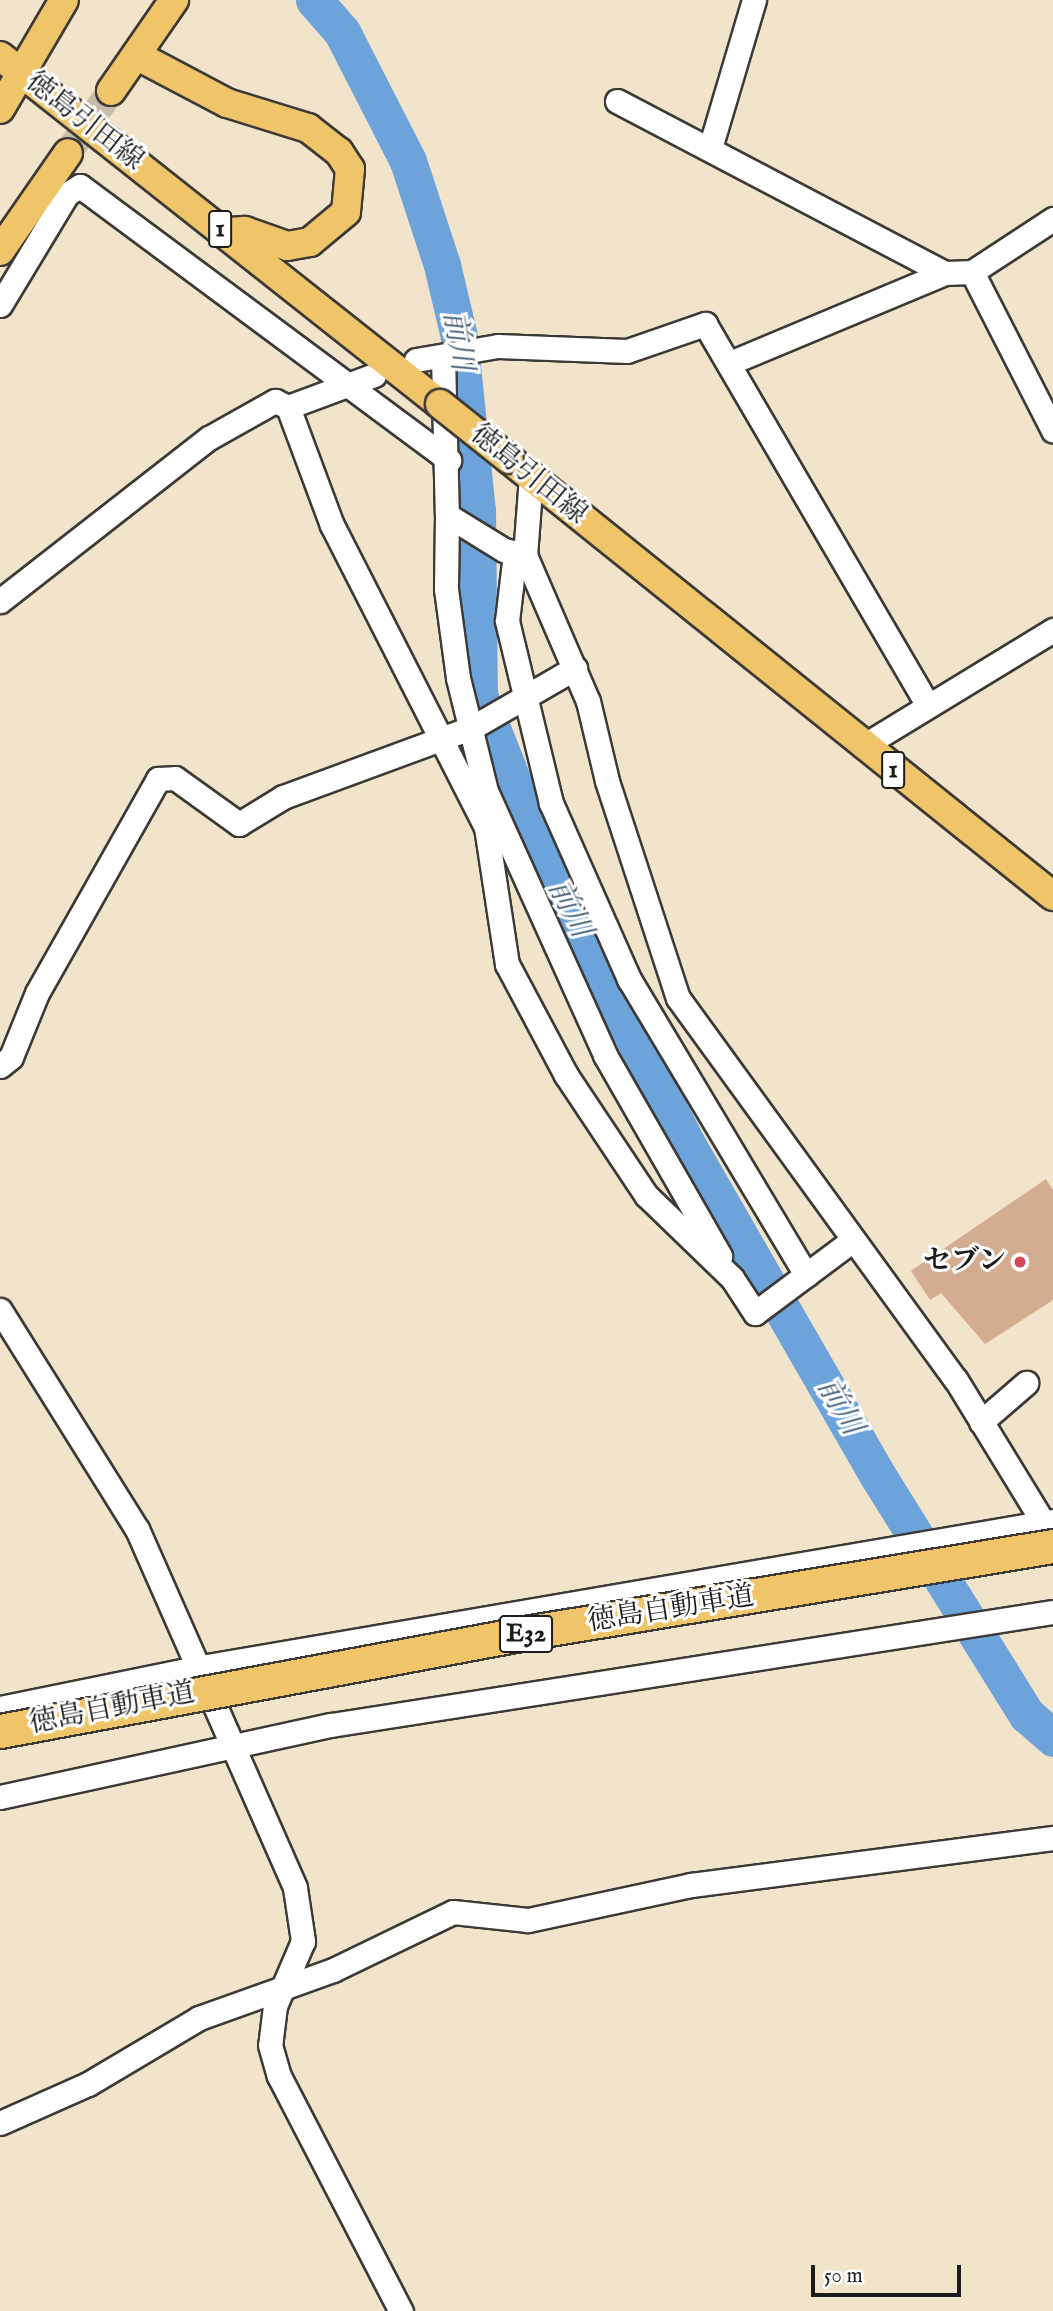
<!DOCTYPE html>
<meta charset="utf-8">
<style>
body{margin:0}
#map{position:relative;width:1053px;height:2311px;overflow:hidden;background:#f2e4ca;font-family:"IM FELL English","Noto Serif JP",serif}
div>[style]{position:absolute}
.river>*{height:37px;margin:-18.5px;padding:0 18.5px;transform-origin:18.5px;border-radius:18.5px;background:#6ca3da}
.building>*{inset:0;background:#d4ac90}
.major-tunnel>*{height:28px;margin-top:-14px;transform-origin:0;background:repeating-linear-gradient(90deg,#c7bca7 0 28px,transparent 0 42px)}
.roads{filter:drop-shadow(2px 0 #3c3a36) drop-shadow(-2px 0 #3c3a36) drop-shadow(0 2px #3c3a36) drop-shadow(0 -2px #3c3a36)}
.minor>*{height:23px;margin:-11.5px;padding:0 11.5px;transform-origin:11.5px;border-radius:11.5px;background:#fff}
.major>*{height:28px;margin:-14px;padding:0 14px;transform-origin:14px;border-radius:14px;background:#f0c469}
.bridges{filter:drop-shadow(2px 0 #3c3a36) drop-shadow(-2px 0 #3c3a36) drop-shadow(0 2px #3c3a36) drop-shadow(0 -2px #3c3a36)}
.major-bridge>*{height:28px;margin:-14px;padding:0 14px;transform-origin:14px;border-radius:14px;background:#f0c469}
.highway-bridge>*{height:33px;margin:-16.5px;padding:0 16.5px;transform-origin:16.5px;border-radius:16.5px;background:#f0c469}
.dots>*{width:19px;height:19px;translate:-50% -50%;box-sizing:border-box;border:4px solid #fff;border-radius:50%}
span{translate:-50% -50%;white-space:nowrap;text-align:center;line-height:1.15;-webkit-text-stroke:6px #fff;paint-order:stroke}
.shield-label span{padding:2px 5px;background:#fff;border:2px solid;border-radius:5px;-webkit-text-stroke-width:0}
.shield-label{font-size:26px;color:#1c1c1c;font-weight:700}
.street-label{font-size:28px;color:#1c1c1c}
.poi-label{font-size:28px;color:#1c1c1c;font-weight:700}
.right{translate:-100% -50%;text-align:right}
.water-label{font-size:30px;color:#44607b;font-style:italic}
.scale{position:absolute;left:811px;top:2265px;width:150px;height:32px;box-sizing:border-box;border:4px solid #1c1c1c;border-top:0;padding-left:9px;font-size:21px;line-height:24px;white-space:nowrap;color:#1c1c1c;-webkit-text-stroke:5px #fff;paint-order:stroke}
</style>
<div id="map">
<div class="river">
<div style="left:314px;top:0;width:43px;rotate:48.8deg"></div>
<div style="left:342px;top:32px;width:145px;rotate:62.9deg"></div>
<div style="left:408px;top:161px;width:109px;rotate:71.9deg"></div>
<div style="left:442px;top:265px;width:74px;rotate:76.7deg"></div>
<div style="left:459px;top:337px;width:174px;rotate:84.1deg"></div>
<div style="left:477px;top:510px;width:185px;rotate:89.4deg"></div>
<div style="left:479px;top:695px;width:180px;rotate:68.6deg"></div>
<div style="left:545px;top:863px;width:315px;rotate:63.2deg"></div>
<div style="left:687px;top:1144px;width:383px;rotate:60.1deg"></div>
<div style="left:878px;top:1476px;width:282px;rotate:58.1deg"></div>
<div style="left:1027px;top:1715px;width:35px;rotate:41deg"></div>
</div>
<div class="building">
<div style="clip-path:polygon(1046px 1179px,1053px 1190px,1053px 1300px,985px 1344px,941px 1293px,930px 1300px,911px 1271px)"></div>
</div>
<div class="major-tunnel">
<div style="left:68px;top:153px;width:75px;rotate:-55.3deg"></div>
</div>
<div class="roads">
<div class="minor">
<div style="left:617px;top:101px;width:370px;rotate:27.7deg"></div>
<div style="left:945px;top:273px;width:27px;rotate:-2deg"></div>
<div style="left:972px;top:272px;width:97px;rotate:-33.2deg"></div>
<div style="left:711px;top:145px;width:151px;rotate:-73.5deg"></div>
<div style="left:972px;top:272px;width:178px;rotate:62.9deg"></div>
<div style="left:0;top:305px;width:130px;rotate:-58.9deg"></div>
<div style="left:67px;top:194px;width:15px;rotate:-32deg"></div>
<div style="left:80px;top:186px;width:460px;rotate:36.6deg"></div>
<div style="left:443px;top:356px;width:159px;rotate:88.6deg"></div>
<div style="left:447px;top:515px;width:67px;rotate:31.6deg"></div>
<div style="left:504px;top:550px;width:22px;rotate:13deg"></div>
<div style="left:416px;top:360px;width:83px;rotate:-9.7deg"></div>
<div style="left:498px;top:346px;width:129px;rotate:2.2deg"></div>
<div style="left:627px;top:351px;width:83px;rotate:-19.1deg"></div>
<div style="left:705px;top:324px;width:442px;rotate:59.7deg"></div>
<div style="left:732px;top:362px;width:231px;rotate:-22.7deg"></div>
<div style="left:288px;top:407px;width:92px;rotate:-20.4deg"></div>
<div style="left:531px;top:476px;width:79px;rotate:94.3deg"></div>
<div style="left:525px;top:555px;width:159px;rotate:66.7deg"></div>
<div style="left:588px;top:701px;width:82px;rotate:76.6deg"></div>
<div style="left:607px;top:781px;width:228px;rotate:71.9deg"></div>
<div style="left:678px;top:998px;width:472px;rotate:54deg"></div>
<div style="left:956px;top:1380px;width:167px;rotate:58.5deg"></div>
<div style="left:447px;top:515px;width:74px;rotate:90.8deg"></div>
<div style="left:446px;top:589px;width:90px;rotate:82.3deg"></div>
<div style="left:458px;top:678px;width:116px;rotate:76.1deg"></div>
<div style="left:486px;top:791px;width:290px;rotate:65.7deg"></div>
<div style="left:605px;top:1055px;width:232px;rotate:60.2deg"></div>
<div style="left:515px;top:553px;width:68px;rotate:96.7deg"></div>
<div style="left:507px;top:621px;width:187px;rotate:76.4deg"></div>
<div style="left:551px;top:803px;width:193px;rotate:66.1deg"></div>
<div style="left:629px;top:979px;width:345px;rotate:59.1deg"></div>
<div style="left:0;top:601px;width:265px;rotate:-38deg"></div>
<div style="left:209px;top:438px;width:76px;rotate:-29.3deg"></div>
<div style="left:275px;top:401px;width:14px;rotate:25deg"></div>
<div style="left:288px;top:407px;width:126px;rotate:69.6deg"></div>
<div style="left:332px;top:525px;width:339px;rotate:63deg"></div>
<div style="left:486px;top:827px;width:139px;rotate:81.3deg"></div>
<div style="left:507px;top:964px;width:126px;rotate:62deg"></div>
<div style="left:566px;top:1075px;width:144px;rotate:56.3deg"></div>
<div style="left:646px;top:1195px;width:120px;rotate:44deg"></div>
<div style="left:732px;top:1278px;width:42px;rotate:56.7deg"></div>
<div style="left:755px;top:1313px;width:122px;rotate:-36.7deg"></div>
<div style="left:863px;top:746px;width:223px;rotate:-31.4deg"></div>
<div style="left:0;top:1066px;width:14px;rotate:-39deg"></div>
<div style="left:11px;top:1057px;width:69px;rotate:-67.9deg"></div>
<div style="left:37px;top:993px;width:246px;rotate:-60.5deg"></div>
<div style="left:158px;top:779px;width:17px;rotate:-3deg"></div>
<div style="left:175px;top:778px;width:79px;rotate:35.7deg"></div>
<div style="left:239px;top:824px;width:52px;rotate:-31.5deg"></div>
<div style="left:283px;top:797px;width:202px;rotate:-20.2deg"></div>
<div style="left:473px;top:727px;width:118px;rotate:-30deg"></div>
<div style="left:0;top:1310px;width:258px;rotate:58deg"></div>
<div style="left:137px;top:1529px;width:392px;rotate:66.2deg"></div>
<div style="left:295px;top:1888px;width:54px;rotate:81.4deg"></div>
<div style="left:303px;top:1941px;width:71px;rotate:113.3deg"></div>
<div style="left:275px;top:2006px;width:39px;rotate:97deg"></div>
<div style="left:270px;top:2045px;width:32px;rotate:74deg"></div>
<div style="left:279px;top:2076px;width:265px;rotate:62.6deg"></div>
<div style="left:981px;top:1422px;width:60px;rotate:-40.9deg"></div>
<div style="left:0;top:1708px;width:205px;rotate:-11.5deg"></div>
<div style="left:201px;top:1667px;width:864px;rotate:-9.72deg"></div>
<div style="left:0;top:1797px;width:339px;rotate:-12.3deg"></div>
<div style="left:331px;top:1725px;width:731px;rotate:-8.9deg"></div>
<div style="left:0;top:2123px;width:96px;rotate:-23.9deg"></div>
<div style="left:88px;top:2084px;width:129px;rotate:-30.7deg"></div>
<div style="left:199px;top:2018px;width:142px;rotate:-19.7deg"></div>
<div style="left:333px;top:1970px;width:133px;rotate:-25.8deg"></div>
<div style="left:453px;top:1912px;width:75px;rotate:6.1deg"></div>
<div style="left:528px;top:1920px;width:167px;rotate:-12.1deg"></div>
<div style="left:691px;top:1885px;width:365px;rotate:-7.4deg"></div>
</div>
<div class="major">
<div style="left:136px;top:55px;width:103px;rotate:27.8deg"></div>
<div style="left:227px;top:103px;width:85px;rotate:17.2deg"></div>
<div style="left:308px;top:128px;width:39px;rotate:38deg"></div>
<div style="left:339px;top:152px;width:20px;rotate:57deg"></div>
<div style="left:350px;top:169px;width:43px;rotate:95.3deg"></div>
<div style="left:346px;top:212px;width:47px;rotate:140.2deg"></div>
<div style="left:310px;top:242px;width:23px;rotate:170deg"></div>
<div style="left:287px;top:246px;width:45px;rotate:-160.3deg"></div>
<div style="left:245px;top:231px;width:17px;rotate:177deg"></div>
<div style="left:0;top:56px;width:561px;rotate:38.34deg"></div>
<div style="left:111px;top:91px;width:111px;rotate:-55.3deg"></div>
<div style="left:0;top:109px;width:126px;rotate:-59.6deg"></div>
<div style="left:0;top:251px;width:119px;rotate:-55.2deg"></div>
<div style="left:509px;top:459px;width:698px;rotate:38.78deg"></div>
</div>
</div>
<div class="bridges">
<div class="major-bridge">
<div style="left:440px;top:404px;width:88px;rotate:38.6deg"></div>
</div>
<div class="highway-bridge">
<div style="left:0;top:1731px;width:540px;rotate:-10.56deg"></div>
<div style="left:531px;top:1632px;width:529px;rotate:-9.36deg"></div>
</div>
</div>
<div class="dots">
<div style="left:1020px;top:1262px;background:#d1495b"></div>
</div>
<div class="shield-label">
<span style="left:220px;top:229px">1</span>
<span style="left:893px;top:770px">1</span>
<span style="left:526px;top:1634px">E32</span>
</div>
<div class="street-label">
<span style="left:84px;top:122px;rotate:38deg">徳島引田線</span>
<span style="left:528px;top:475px;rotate:39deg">徳島引田線</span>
<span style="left:671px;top:1610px;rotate:-9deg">徳島自動車道</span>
<span style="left:112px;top:1709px;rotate:-11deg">徳島自動車道</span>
</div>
<div class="poi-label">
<span class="right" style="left:1006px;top:1262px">セブン</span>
</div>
<div class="water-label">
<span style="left:457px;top:341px;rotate:81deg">前川</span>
<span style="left:569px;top:909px;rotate:63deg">前川</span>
<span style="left:839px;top:1407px;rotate:60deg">前川</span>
</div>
<div class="scale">50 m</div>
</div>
